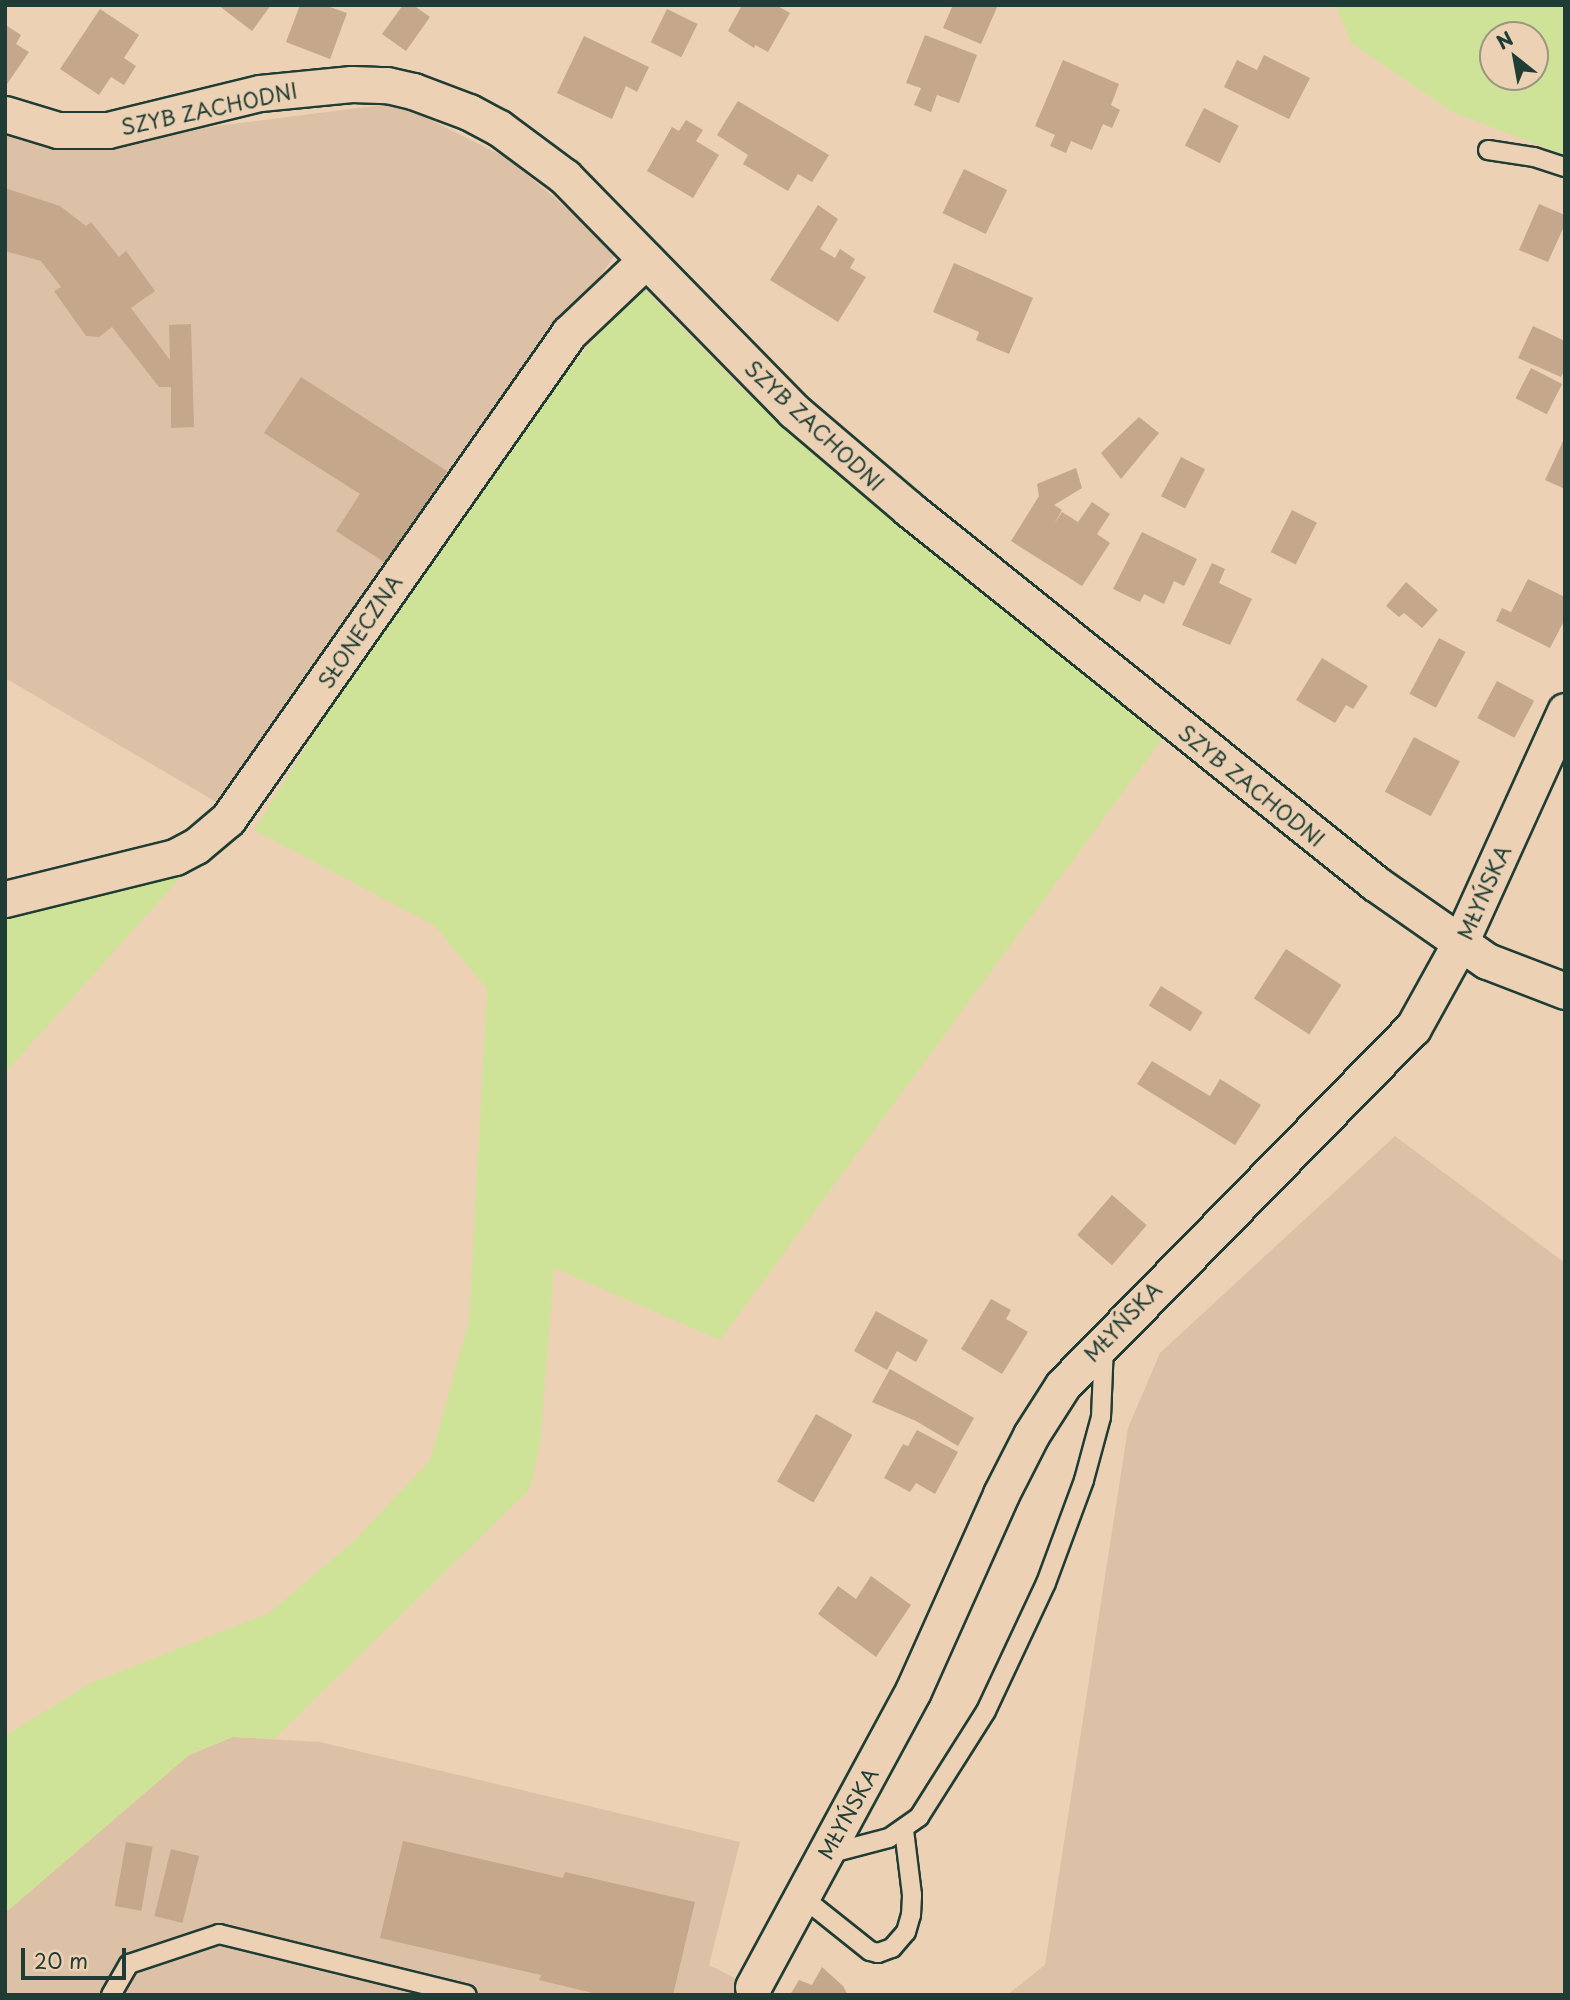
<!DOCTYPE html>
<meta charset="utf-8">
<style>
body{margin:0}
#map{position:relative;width:1570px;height:2000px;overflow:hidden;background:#ecd1b4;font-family:"Playpen Sans",sans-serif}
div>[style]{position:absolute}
.built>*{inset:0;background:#dcc1a6}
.green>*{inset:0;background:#cfe398}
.building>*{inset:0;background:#c5a78b;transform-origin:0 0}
.roads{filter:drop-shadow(2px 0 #1f3d34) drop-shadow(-2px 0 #1f3d34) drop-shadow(0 2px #1f3d34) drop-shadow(0 -2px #1f3d34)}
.lane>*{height:18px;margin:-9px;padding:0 9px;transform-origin:9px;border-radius:9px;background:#ecd1b4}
.street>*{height:35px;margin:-17.5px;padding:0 17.5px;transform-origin:17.5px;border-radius:17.5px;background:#ecd1b4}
span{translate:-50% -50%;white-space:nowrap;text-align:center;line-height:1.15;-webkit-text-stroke:5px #ecd1b4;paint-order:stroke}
.street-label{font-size:21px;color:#1f3d34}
.frame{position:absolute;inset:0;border:7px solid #1f3d34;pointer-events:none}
.north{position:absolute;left:1479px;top:21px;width:70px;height:70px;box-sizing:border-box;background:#ecd1b4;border:2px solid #9a9681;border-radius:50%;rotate:329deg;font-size:19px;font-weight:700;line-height:28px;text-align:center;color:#1f3d34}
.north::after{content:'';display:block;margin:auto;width:24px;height:32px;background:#1f3d34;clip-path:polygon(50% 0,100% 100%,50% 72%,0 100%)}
.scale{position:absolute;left:21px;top:1948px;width:105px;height:32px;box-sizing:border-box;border:4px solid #1f3d34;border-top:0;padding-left:9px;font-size:21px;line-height:24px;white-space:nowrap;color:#1f3d34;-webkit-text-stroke:5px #ecd1b4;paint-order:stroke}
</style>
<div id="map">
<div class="built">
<div style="clip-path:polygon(397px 103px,507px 158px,618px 251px,223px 806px,5px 678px,5px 119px,73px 148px,209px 127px)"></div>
<div style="clip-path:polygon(1395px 1136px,1565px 1263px,1565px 1995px,1007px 1995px,1045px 1965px,1128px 1428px,1160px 1353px)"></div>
<div style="clip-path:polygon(233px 1737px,320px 1742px,740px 1842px,709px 1965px,753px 1987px,778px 1995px,5px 1995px,5px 1913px,189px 1755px)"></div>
</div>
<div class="green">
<div style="clip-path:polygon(evenodd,1336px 5px,1565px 5px,1565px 155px,1452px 112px,1351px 43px,1336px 5px,1493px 35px,1535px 35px,1535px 77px,1493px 77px,1493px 35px)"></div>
<div style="clip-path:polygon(640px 285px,743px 390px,1162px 739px,720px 1340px,554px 1268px,540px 1443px,530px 1489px,274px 1739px,233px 1737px,189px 1755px,5px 1913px,6px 1735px,91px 1683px,269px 1613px,355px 1540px,430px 1460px,469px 1321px,487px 989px,435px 926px,254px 830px,348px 679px,535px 409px)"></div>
<div style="clip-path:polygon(188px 869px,5px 1073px,5px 910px)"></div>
</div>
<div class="building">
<div style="clip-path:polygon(218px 5px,271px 5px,252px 31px)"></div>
<div style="clip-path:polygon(300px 5px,324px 5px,347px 13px,330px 59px,286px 42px)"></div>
<div style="clip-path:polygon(403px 5px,413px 5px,430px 17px,406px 51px,382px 34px)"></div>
<div style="clip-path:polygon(742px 5px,776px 5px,790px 13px,768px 52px,755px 45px,754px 48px,728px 31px)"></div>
<div style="clip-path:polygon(953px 5px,998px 5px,981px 44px,943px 28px)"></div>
<div style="clip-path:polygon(100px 9px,139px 35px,124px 58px,136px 66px,124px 85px,111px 77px,99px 95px,60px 69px)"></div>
<div style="left:667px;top:9px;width:34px;height:37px;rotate:26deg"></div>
<div style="clip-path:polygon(7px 26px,21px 35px,16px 44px,29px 52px,7px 84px)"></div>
<div style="clip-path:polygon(925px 35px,977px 55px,959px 103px,937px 95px,931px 112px,914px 105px,921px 88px,906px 83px)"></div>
<div style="clip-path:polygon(584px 36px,649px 67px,637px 92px,626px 86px,612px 119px,557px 93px)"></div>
<div style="clip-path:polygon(1264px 55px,1310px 78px,1289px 119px,1224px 87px,1237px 60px,1257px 70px)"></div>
<div style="clip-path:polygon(1063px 60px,1119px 84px,1111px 105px,1120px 110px,1112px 128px,1103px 124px,1092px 150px,1071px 141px,1066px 153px,1050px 146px,1055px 135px,1035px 126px)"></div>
<div style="clip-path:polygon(738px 101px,829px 155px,812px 182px,798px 174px,788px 191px,743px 164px,748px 155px,717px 135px)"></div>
<div style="left:1204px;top:108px;width:39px;height:42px;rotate:27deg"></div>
<div style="clip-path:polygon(686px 120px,703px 130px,696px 141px,719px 155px,693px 198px,647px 171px,672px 127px,679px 131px)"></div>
<div style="left:964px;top:169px;width:48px;height:49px;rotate:26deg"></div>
<div style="clip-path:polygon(5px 188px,60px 206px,86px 226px,91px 222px,119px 257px,126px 251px,155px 291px,131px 308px,170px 360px,169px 325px,191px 324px,194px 427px,171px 428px,171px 387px,159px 387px,112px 327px,99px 337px,86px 336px,54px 291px,61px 287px,41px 261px,5px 251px)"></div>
<div style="clip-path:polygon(1539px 204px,1565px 215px,1565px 224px,1548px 262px,1519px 250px)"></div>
<div style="clip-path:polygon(818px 205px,838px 219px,820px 249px,835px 258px,840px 249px,855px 259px,850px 268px,866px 277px,838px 322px,770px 280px)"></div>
<div style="clip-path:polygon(954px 263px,1033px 298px,1009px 354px,976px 340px,979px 332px,933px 312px)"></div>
<div style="clip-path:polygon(1533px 326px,1565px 341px,1565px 369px,1561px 377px,1518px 358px)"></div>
<div style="left:1531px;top:368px;width:35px;height:34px;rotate:27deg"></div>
<div style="clip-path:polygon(301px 377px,447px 471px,387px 564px,336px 531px,360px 494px,264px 433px)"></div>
<div style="clip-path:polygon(1139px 417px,1159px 433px,1121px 479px,1101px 453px)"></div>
<div style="clip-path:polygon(1565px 437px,1565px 489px,1545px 480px)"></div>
<div style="left:1181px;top:457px;width:27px;height:44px;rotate:27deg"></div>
<div style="clip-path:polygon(1076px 468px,1082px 488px,1054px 505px,1062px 510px,1054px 524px,1062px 512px,1078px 522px,1092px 502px,1110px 514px,1097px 534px,1110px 543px,1082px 586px,1011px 541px,1039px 496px,1037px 484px)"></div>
<div style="left:1292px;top:510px;width:28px;height:47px;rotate:27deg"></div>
<div style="clip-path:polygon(1142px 532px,1197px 559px,1184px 586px,1174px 581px,1164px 604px,1144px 594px,1140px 602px,1113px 589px)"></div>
<div style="clip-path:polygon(1212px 563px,1225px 569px,1219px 583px,1252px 599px,1230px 645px,1182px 625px)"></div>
<div style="clip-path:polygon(1528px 579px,1565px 597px,1565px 619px,1550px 648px,1496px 621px,1502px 608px,1511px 612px)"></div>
<div style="clip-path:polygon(1406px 582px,1438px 610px,1422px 628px,1404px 613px,1399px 617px,1386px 606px)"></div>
<div style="left:1439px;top:638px;width:30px;height:63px;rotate:28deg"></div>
<div style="clip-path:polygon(1322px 658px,1368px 686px,1353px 709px,1346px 705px,1335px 723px,1296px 700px)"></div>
<div style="left:1497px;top:681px;width:42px;height:42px;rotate:28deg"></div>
<div style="left:1414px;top:737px;width:52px;height:62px;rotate:28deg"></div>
<div style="left:1286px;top:949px;width:66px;height:59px;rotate:33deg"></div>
<div style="left:1161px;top:986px;width:49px;height:23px;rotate:32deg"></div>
<div style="clip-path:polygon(1152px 1061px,1210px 1096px,1220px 1079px,1261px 1105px,1235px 1145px,1137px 1084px)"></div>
<div style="left:1112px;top:1195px;width:46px;height:53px;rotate:41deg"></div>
<div style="clip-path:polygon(991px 1299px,1011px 1310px,1006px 1319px,1028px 1332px,1002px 1374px,961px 1349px)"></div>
<div style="clip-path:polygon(876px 1311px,928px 1340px,916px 1362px,897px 1351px,887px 1370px,854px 1351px)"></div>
<div style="clip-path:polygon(890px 1369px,974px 1418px,958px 1446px,916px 1421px,872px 1402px)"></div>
<div style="left:816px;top:1414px;width:42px;height:78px;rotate:30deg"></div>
<div style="clip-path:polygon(917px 1430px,958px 1452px,935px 1494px,916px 1483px,910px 1492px,884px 1478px,903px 1444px,908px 1446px)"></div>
<div style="clip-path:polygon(871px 1576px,911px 1605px,876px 1657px,818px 1614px,838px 1586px,856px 1599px)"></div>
<div style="clip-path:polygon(403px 1841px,563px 1878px,565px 1872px,695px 1902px,673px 1995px,601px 1995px,539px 1980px,541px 1975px,380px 1938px)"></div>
<div style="left:126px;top:1842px;width:27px;height:65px;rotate:10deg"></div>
<div style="left:171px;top:1849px;width:29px;height:69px;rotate:14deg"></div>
<div style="clip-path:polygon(822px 1967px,843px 1986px,848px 1995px,790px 1995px,799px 1980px,812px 1985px)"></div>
</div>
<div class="roads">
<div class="lane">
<div style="left:1488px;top:150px;width:47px;rotate:8.7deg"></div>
<div style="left:1534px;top:157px;width:33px;rotate:18deg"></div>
<div style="left:824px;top:1855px;width:67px;rotate:-14.7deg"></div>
<div style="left:889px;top:1838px;width:37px;rotate:-35deg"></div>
<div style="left:919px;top:1817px;width:125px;rotate:-57.7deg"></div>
<div style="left:986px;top:1711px;width:141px;rotate:-64.9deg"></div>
<div style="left:1046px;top:1583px;width:110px;rotate:-69.7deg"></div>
<div style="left:1084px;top:1480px;width:65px;rotate:-74.9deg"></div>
<div style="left:1101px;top:1417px;width:73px;rotate:-87.6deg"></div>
<div style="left:801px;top:1896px;width:88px;rotate:38.6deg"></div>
<div style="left:870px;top:1951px;width:8px;rotate:14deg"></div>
<div style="left:878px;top:1953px;width:15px;rotate:-20deg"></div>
<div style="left:892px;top:1948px;width:21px;rotate:-49deg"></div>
<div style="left:906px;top:1932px;width:18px;rotate:-74deg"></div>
<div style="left:911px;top:1915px;width:20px;rotate:-87deg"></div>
<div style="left:912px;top:1895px;width:65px;rotate:-97deg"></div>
<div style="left:111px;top:1995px;width:36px;rotate:-60deg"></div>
<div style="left:129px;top:1964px;width:95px;rotate:-18.4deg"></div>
<div style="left:219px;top:1934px;width:255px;rotate:13.8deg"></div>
</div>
<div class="street">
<div style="left:5px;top:114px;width:55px;rotate:16.8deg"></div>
<div style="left:58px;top:130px;width:50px"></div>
<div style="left:108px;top:130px;width:156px;rotate:-13.7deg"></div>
<div style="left:260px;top:93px;width:92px;rotate:-5.6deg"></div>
<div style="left:352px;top:84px;width:35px;rotate:2deg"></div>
<div style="left:387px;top:85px;width:27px;rotate:13deg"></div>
<div style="left:413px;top:91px;width:60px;rotate:20.6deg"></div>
<div style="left:469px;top:112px;width:34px;rotate:28deg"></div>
<div style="left:499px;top:128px;width:82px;rotate:36.6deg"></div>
<div style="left:565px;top:177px;width:327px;rotate:45.6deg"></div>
<div style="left:794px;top:411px;width:151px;rotate:40.4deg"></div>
<div style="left:909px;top:509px;width:598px;rotate:38.75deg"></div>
<div style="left:1375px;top:883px;width:136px;rotate:34.9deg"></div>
<div style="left:1487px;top:961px;width:84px;rotate:21deg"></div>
<div style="left:5px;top:899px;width:175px;rotate:-13.9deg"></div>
<div style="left:175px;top:857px;width:24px;rotate:-28deg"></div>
<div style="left:196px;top:846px;width:42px;rotate:-40.2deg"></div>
<div style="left:228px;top:819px;width:594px;rotate:-54.94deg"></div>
<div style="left:569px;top:333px;width:106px;rotate:-43.5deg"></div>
<div style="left:753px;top:1987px;width:336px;rotate:-61.6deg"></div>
<div style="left:913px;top:1691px;width:216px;rotate:-65.9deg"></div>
<div style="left:1001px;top:1494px;width:66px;rotate:-63deg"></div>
<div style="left:1031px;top:1435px;width:59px;rotate:-57.4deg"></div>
<div style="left:1063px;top:1385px;width:500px;rotate:-45.6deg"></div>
<div style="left:1413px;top:1028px;width:95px;rotate:-61deg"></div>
<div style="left:1459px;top:945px;width:257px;rotate:-65.6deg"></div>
</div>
</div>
<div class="street-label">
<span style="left:209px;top:108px;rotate:-12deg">SZYB ZACHODNI</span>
<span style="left:815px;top:425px;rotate:43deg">SZYB ZACHODNI</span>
<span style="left:359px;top:631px;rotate:-56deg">SŁONECZNA</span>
<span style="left:1252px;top:785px;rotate:39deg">SZYB ZACHODNI</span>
<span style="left:1483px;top:892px;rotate:-66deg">MŁYŃSKA</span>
<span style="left:1122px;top:1321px;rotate:-46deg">MŁYŃSKA</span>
<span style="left:847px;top:1813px;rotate:-61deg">MŁYŃSKA</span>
</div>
<div class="frame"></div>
<div class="north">N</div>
<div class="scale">20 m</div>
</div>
